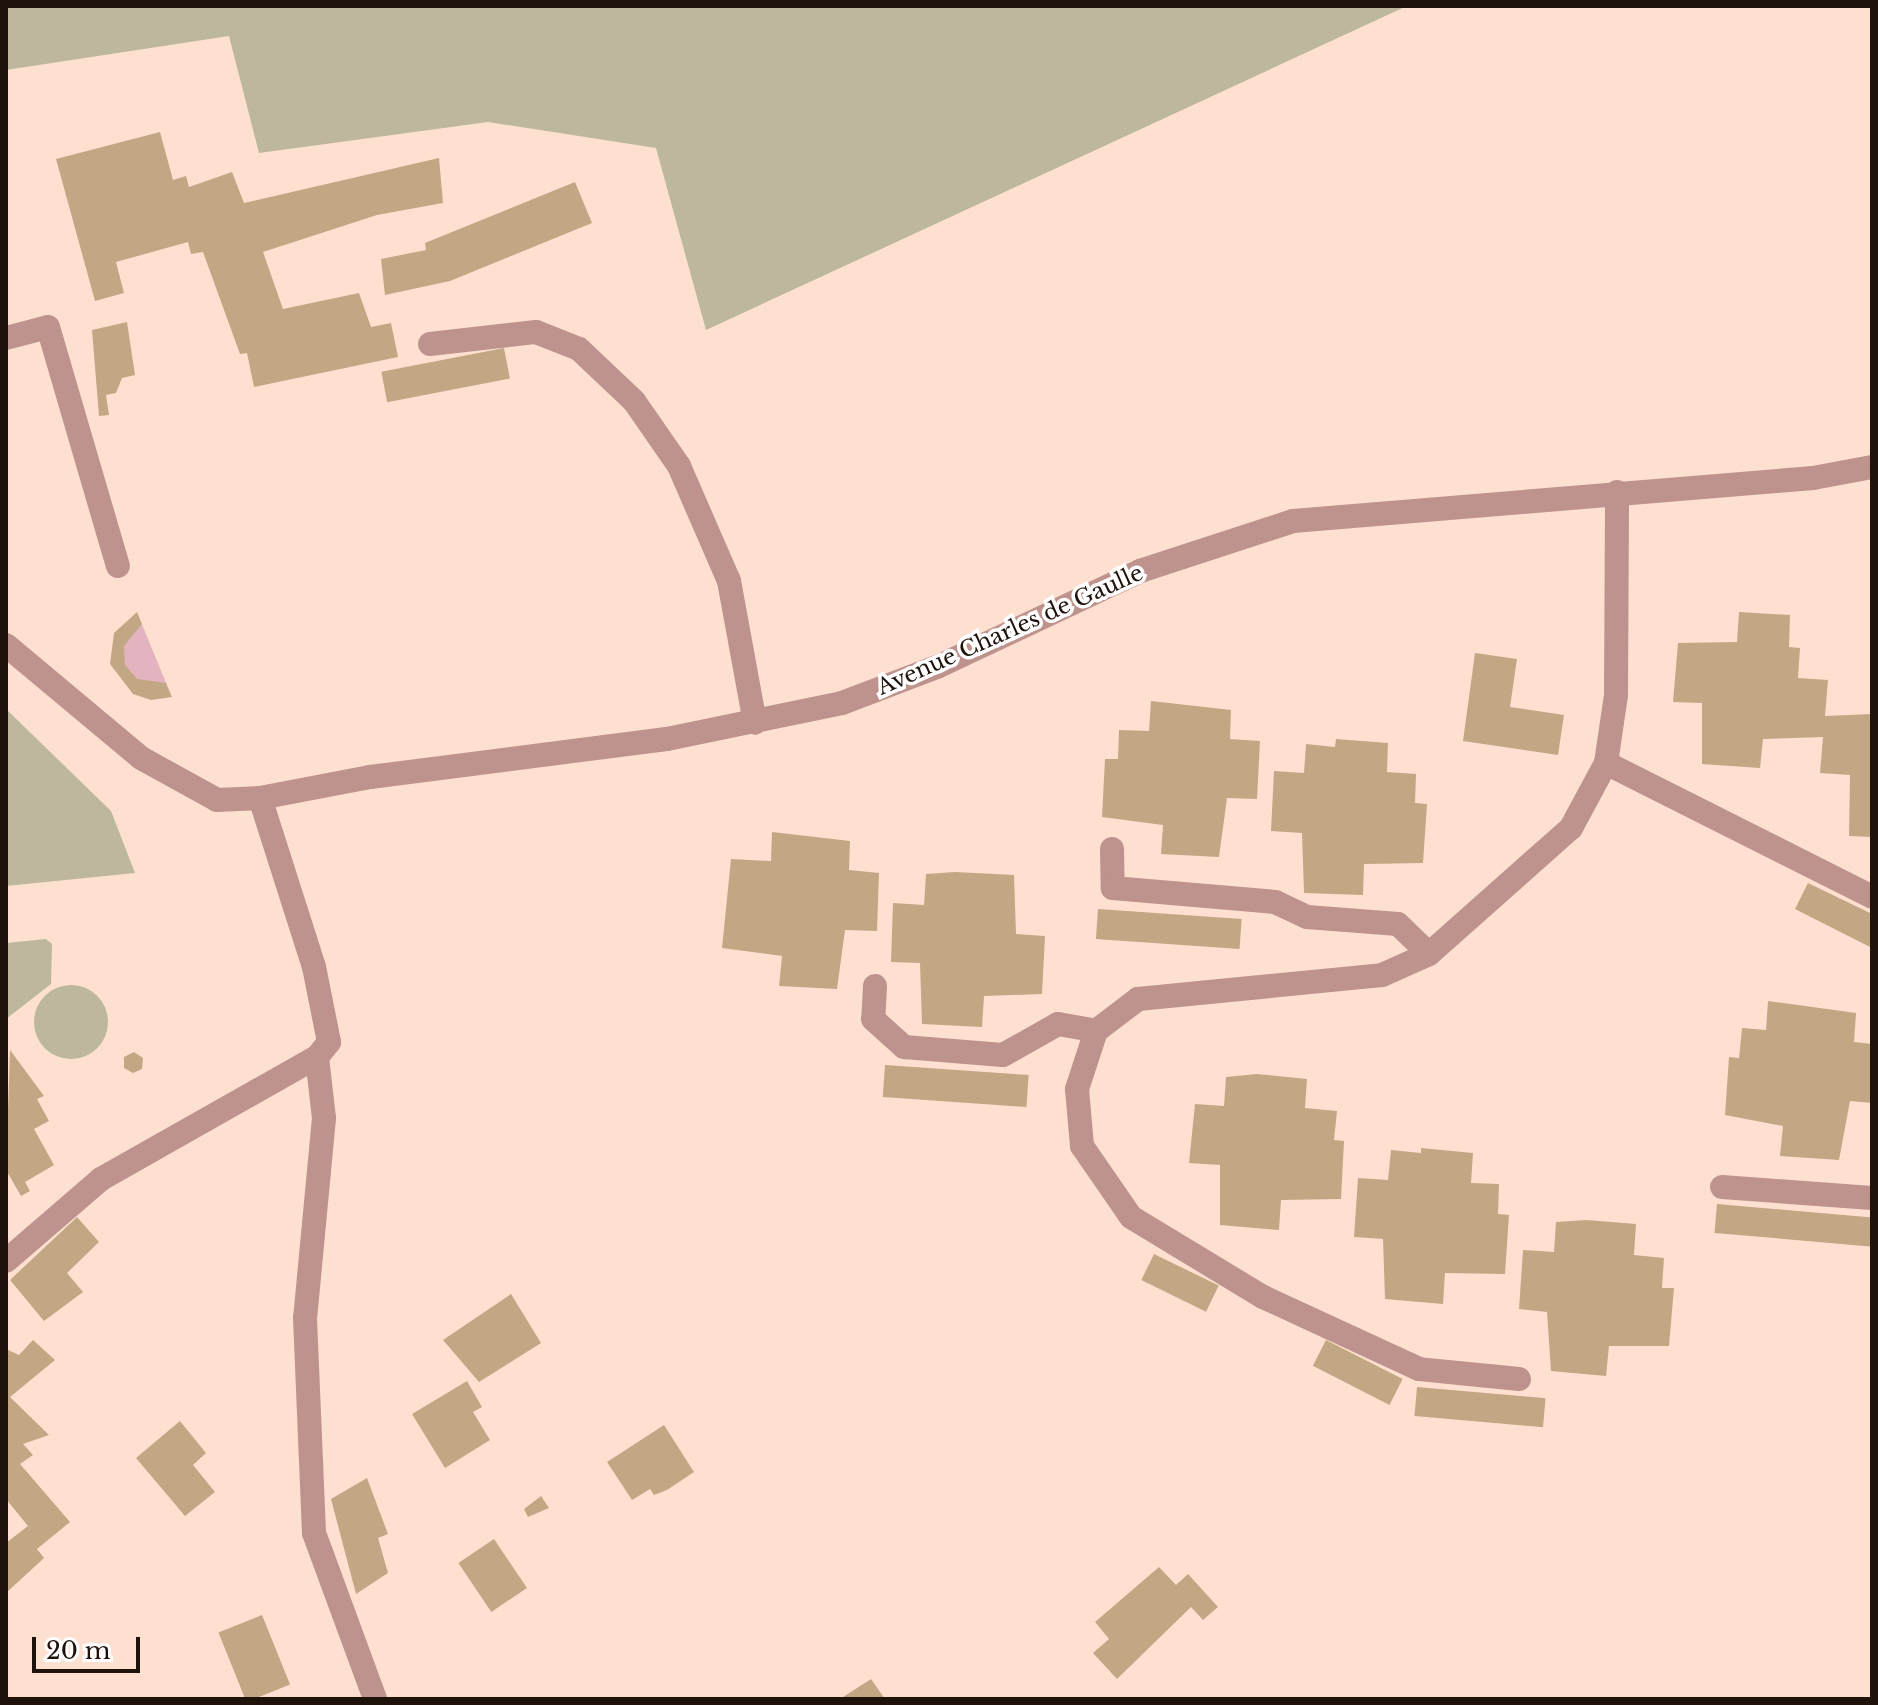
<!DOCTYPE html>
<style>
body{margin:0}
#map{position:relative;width:1878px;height:1705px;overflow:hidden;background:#fde0d0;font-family:"Libre Baskerville",serif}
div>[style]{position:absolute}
.green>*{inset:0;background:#bcb79d}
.round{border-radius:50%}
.water>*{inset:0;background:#e3b4bf}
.building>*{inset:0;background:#c2a785;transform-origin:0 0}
.minor>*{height:24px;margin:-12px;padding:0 12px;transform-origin:12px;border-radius:12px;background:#be938e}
span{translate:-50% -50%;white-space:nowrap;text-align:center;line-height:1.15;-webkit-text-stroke:7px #fff;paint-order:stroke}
.street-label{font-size:22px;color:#1e120b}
.frame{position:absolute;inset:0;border:8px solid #1e120b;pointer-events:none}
.scale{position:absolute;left:32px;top:1637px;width:108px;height:36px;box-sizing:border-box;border:4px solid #1e120b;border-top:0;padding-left:10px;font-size:24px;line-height:28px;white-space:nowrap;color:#1e120b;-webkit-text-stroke:6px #fff;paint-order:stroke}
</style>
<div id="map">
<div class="green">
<div style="clip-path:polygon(6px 6px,1407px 6px,706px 330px,656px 148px,488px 122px,259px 153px,229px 36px,6px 70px)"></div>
<div style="clip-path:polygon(6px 709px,111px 811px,135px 873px,6px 886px)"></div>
<div style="clip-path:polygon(46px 939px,52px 944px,51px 984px,6px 1019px,6px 943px)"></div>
<div class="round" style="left:34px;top:985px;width:74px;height:74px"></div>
</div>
<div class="water">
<div style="clip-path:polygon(141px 622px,167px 685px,137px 682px,123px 666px,123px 645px)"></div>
</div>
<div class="building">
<div style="clip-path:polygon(160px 132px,173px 180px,186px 176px,189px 187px,232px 172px,244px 203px,439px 158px,443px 203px,377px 215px,263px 252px,283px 309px,359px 293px,371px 327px,391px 323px,398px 357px,254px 387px,247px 353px,240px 354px,203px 252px,191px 254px,188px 242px,116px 262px,124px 293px,95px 301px,56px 159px)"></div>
<div style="clip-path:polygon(575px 182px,592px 223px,450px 281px,385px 295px,381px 259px,426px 250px,425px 243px)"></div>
<div style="clip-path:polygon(127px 322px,135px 375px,122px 378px,116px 393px,106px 395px,109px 415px,99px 416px,92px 330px)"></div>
<div style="left:504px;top:348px;width:31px;height:125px;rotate:79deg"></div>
<div style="clip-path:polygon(137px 612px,142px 624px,124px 646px,125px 665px,137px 679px,166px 683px,172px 697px,151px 700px,133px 694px,110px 664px,114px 633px)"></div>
<div style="clip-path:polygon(1739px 612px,1790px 615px,1789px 647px,1800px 648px,1798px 678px,1828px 680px,1825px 716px,1872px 714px,1872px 837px,1849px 836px,1850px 775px,1820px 773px,1823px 737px,1763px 739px,1760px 768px,1702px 764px,1702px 703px,1673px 702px,1678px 643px,1737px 642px)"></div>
<div style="clip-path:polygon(1475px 653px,1517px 659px,1510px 707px,1564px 715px,1558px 755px,1463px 741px)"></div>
<div style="clip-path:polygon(1151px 701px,1231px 710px,1230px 739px,1260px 741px,1257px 799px,1227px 798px,1219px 857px,1161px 854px,1163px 825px,1102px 817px,1105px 759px,1118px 759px,1119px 730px,1149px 731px)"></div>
<div style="clip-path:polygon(1336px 739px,1388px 743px,1387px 772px,1416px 774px,1415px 803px,1427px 804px,1423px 863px,1364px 864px,1363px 895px,1304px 893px,1302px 833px,1271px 831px,1274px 771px,1304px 773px,1306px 744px,1335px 747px)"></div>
<div style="clip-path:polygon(772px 832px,850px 841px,849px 870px,879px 873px,877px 931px,845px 930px,837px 989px,779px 986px,782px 956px,722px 948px,731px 859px,771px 861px)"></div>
<div style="clip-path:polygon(955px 872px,1014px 875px,1016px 934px,1045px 936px,1042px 994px,984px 996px,982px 1027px,922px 1024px,920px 963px,891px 962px,893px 903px,924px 905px,926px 874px)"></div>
<div style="clip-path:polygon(1808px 883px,1872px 914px,1872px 948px,1795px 909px)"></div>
<div style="left:1098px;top:909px;width:144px;height:30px;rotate:4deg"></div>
<div style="clip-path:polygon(1768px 1001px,1856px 1013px,1854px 1042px,1872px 1044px,1872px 1103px,1850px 1101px,1839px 1160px,1780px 1156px,1783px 1126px,1725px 1115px,1729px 1057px,1739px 1058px,1742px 1028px,1766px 1030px)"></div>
<div style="clip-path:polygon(10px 1050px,44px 1096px,37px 1099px,49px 1121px,34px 1129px,54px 1165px,25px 1182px,30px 1191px,21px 1196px,6px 1170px)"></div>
<div style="clip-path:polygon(134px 1052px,143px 1058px,142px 1069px,133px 1073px,124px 1068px,124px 1057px)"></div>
<div style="left:885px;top:1065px;width:144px;height:32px;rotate:4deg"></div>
<div style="clip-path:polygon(1257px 1074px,1307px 1079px,1305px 1108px,1337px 1111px,1334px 1140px,1344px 1141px,1341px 1199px,1281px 1200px,1279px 1230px,1220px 1225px,1220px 1165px,1189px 1163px,1195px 1104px,1224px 1106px,1226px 1077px)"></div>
<div style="clip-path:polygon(1421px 1148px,1473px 1153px,1471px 1183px,1499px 1184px,1498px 1214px,1509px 1215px,1505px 1274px,1445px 1273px,1443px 1304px,1385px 1299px,1383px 1239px,1354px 1237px,1358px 1178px,1388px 1180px,1391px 1150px,1421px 1153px)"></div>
<div style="left:1717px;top:1204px;width:156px;height:29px;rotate:5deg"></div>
<div style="clip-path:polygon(77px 1217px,99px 1242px,67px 1273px,83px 1292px,44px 1321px,10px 1280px)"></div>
<div style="clip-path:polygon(1586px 1220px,1636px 1224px,1634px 1255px,1664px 1258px,1662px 1288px,1674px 1288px,1669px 1346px,1609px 1346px,1606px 1376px,1551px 1371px,1547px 1312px,1519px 1309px,1523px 1250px,1554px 1252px,1556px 1222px)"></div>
<div style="left:1154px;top:1254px;width:72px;height:29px;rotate:26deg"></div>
<div style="clip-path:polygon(511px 1294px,541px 1343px,479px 1382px,443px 1340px)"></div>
<div style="clip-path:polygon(33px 1340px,55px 1360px,10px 1397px,49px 1435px,23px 1444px,33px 1455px,20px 1464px,70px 1522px,37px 1549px,44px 1558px,6px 1593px,6px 1543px,28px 1526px,6px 1499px,6px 1349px,19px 1355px)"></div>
<div style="left:1326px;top:1340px;width:86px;height:29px;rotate:27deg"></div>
<div style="clip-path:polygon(467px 1381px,482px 1407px,473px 1412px,490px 1440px,445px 1468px,412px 1414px)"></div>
<div style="left:1417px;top:1387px;width:129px;height:29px;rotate:5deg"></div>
<div style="clip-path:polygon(180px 1421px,206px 1453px,193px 1465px,215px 1492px,185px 1516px,136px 1458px)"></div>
<div style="clip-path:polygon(664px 1425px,694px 1472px,667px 1490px,654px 1495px,650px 1489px,632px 1500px,607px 1462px)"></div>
<div style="clip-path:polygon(367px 1478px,388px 1534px,378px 1538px,388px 1573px,356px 1594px,331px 1499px)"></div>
<div style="clip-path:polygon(541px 1496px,549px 1508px,528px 1517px,524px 1509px)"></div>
<div style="left:494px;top:1539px;width:59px;height:43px;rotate:56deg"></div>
<div style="clip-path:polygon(1159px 1567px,1176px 1585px,1188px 1574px,1218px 1607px,1203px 1620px,1191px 1607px,1117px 1679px,1093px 1653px,1109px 1639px,1095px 1622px)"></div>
<div style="left:262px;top:1615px;width:75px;height:47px;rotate:68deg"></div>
<div style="clip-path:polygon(871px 1679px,885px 1699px,840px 1699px)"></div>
</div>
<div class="minor">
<div style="left:6px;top:338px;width:43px;rotate:-14.7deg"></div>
<div style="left:48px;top:327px;width:249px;rotate:73.7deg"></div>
<div style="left:430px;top:344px;width:107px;rotate:-6.5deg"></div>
<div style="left:536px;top:332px;width:46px;rotate:21.6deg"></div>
<div style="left:579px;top:349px;width:76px;rotate:43.4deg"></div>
<div style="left:634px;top:401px;width:79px;rotate:55.3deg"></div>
<div style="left:679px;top:466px;width:125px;rotate:66.5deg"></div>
<div style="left:729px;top:581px;width:144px;rotate:79.6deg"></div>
<div style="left:6px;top:645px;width:176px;rotate:39.9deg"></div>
<div style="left:141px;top:758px;width:87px;rotate:28.9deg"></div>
<div style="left:217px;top:800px;width:43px;rotate:-2.7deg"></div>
<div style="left:260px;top:798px;width:112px;rotate:-10.8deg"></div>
<div style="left:370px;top:777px;width:299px;rotate:-7.3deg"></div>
<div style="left:667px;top:739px;width:179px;rotate:-11.6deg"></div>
<div style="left:842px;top:703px;width:102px;rotate:-20.8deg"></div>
<div style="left:937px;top:667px;width:225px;rotate:-25.3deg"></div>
<div style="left:1140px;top:571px;width:161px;rotate:-18.1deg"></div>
<div style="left:1293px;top:521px;width:522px;rotate:-4.73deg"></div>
<div style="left:1813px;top:478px;width:60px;rotate:-10.6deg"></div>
<div style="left:1606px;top:763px;width:298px;rotate:26.7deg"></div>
<div style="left:1112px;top:849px;width:39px;rotate:89deg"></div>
<div style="left:1113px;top:888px;width:163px;rotate:4.9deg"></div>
<div style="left:1275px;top:902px;width:35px;rotate:25deg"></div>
<div style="left:1307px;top:917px;width:91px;rotate:4.4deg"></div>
<div style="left:1398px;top:924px;width:43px;rotate:44.1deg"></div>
<div style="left:875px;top:986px;width:33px;rotate:93deg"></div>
<div style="left:873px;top:1019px;width:42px;rotate:42.1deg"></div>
<div style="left:904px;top:1047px;width:99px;rotate:4.6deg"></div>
<div style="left:1003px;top:1055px;width:63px;rotate:-29.4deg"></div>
<div style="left:1058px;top:1024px;width:39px;rotate:10deg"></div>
<div style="left:317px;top:1057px;width:61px;rotate:83.5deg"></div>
<div style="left:324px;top:1118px;width:201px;rotate:95.4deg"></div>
<div style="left:305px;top:1318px;width:215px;rotate:87.6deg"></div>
<div style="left:314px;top:1533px;width:177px;rotate:69.8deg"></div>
<div style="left:1722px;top:1187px;width:150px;rotate:4.2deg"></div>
<div style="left:6px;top:1261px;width:125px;rotate:-40.8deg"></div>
<div style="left:101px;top:1179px;width:248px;rotate:-29.5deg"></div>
<div style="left:317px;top:1057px;width:19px;rotate:-51deg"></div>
<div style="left:329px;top:1042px;width:76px;rotate:-101.3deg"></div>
<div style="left:314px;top:967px;width:177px;rotate:-107.7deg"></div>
<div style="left:1519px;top:1379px;width:100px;rotate:-174.3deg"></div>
<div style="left:1419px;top:1369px;width:172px;rotate:-155.2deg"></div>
<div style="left:1263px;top:1297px;width:154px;rotate:-148.8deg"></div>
<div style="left:1131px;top:1217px;width:86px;rotate:-124.6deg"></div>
<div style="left:1082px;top:1146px;width:57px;rotate:-95deg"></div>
<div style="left:1077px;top:1089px;width:61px;rotate:-71.9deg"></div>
<div style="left:1096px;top:1031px;width:53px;rotate:-37.3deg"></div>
<div style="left:1138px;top:999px;width:245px;rotate:-5.6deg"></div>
<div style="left:1382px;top:975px;width:51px;rotate:-24.1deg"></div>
<div style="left:1429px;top:954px;width:190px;rotate:-41.6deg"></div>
<div style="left:1571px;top:828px;width:74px;rotate:-61.7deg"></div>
<div style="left:1606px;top:763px;width:69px;rotate:-81.6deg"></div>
<div style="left:1616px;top:695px;width:203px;rotate:-89.7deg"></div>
</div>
<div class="street-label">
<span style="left:1010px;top:630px;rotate:-24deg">Avenue Charles de Gaulle</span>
</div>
<div class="frame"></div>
<div class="scale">20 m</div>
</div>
